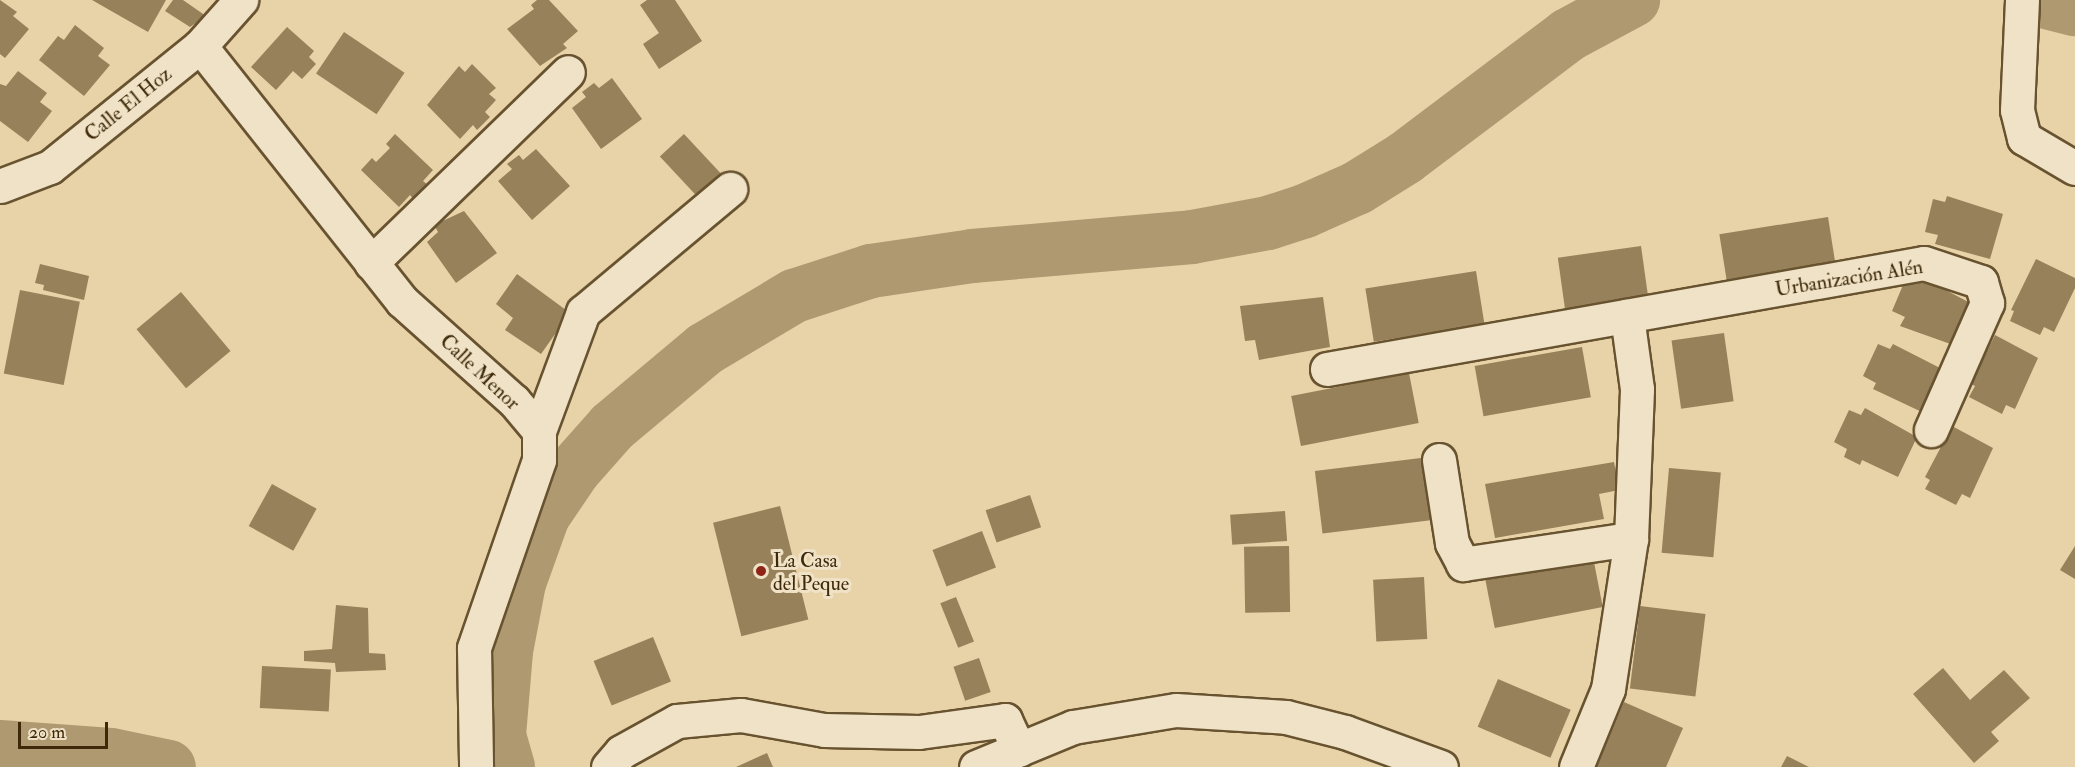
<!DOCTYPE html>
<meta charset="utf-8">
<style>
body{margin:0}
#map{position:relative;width:2075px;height:767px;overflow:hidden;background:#e8d2a7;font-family:"IM FELL Double Pica",serif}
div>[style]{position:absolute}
.river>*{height:54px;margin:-27px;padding:0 27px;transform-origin:27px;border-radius:27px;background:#ae9971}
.building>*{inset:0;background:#96815b;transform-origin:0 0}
.roads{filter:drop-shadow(2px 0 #685330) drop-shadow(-2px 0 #685330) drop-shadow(0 2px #685330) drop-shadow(0 -2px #685330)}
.minor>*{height:33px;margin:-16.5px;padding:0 16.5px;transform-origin:16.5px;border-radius:16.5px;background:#f0e2c6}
.dots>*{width:16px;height:16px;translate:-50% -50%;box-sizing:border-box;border:3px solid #f0e2c6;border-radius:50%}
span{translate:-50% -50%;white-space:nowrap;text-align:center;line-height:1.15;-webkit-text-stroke:6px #f0e2c6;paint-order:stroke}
.street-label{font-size:20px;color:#3d2909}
.poi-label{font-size:20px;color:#3d2909}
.left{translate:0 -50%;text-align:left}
.scale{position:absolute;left:18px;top:722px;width:90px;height:27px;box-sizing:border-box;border:3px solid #3d2909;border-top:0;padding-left:8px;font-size:18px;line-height:21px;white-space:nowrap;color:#3d2909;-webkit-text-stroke:4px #f0e2c6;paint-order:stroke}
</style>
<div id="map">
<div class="river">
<div style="left:2038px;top:0;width:38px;rotate:14deg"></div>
<div style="left:0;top:747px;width:111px;rotate:4.1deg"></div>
<div style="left:111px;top:755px;width:59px;rotate:11.7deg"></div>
<div style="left:508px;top:767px;width:33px;rotate:-106deg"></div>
<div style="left:499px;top:735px;width:84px;rotate:-85.2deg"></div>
<div style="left:506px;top:651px;width:69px;rotate:-79.2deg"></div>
<div style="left:519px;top:583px;width:71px;rotate:-70.3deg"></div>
<div style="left:543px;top:516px;width:55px;rotate:-56deg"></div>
<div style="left:574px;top:470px;width:57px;rotate:-48.5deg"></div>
<div style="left:612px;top:427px;width:121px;rotate:-40deg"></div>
<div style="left:705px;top:349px;width:104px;rotate:-30.8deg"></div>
<div style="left:794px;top:296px;width:81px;rotate:-18deg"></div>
<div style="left:871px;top:271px;width:102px;rotate:-8.4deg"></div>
<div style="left:972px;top:256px;width:221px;rotate:-4.9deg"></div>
<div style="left:1192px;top:237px;width:77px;rotate:-10.4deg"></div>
<div style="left:1268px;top:223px;width:39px;rotate:-18deg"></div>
<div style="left:1305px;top:211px;width:57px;rotate:-23.9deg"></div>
<div style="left:1357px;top:188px;width:57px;rotate:-32deg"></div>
<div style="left:1405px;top:158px;width:204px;rotate:-37deg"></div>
<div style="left:1568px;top:35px;width:74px;rotate:-28.3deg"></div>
</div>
<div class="building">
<div style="clip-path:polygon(0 0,17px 12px,13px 16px,29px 29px,5px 58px,0 54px)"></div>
<div style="clip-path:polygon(92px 0,166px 0,148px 32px)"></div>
<div style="clip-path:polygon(173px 0,183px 0,206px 16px,190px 27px,165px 11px)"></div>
<div style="clip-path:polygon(537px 0,549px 0,578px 31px,563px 44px,567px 48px,540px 66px,507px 29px,534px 9px,531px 5px)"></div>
<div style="clip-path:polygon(647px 0,675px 0,702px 41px,659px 69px,643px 44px,659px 33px,640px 5px)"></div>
<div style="clip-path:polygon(75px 25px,104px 48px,98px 56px,110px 65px,84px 96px,39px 60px,58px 36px,64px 40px)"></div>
<div style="clip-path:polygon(287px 27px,314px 51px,309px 57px,316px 64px,302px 79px,293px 71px,276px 90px,251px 67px)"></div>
<div style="left:344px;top:32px;width:73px;height:50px;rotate:34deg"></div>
<div style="clip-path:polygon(472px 64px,496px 88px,489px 94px,496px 100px,485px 112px,490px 117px,477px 130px,473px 125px,460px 139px,427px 105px,459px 66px,465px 72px)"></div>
<div style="clip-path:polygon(18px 71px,47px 93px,40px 102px,52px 111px,28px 142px,0 121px,0 84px,6px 86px)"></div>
<div style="clip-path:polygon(612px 78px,642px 119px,601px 149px,572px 108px,586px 97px,582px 92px,594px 83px,599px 88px)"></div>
<div style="clip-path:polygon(395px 134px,433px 170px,423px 181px,428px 185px,414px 200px,410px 195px,399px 207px,361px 170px,372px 158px,376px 162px,390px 148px,386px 144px)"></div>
<div style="left:684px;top:134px;width:65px;height:33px;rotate:47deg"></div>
<div style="clip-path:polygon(536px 149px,570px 186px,532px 220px,498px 181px,512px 169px,507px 164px,519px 155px,523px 160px)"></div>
<div style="clip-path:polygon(1947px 196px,2003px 214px,1990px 259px,1935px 244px,1938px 235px,1925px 232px,1933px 199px,1945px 202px)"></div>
<div style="clip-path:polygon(464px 211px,497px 253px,456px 283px,427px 242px,438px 232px,434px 225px)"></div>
<div style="left:1828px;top:217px;width:54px;height:110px;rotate:81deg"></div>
<div style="left:1641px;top:246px;width:55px;height:84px;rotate:82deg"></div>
<div style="clip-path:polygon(2036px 259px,2075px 278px,2075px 288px,2054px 332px,2044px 327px,2040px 335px,2010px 321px,2014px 311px,2011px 310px)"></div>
<div style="clip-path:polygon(40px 264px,89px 276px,84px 300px,43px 290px,44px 285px,35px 283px)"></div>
<div style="left:1476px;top:271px;width:54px;height:112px;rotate:81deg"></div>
<div style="clip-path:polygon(517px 274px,570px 313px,541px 354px,505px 330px,513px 318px,496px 304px)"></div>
<div style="clip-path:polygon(1921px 277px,1974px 305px,1956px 346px,1900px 326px,1905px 317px,1892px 311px,1906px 278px,1918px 284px)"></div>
<div style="left:20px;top:290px;width:61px;height:85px;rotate:11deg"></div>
<div style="left:181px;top:292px;width:77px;height:58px;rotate:50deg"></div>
<div style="clip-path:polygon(1323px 297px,1330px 347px,1259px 360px,1255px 340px,1245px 341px,1240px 306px)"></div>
<div style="left:1724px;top:333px;width:69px;height:53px;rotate:82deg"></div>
<div style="clip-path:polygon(1995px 335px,2038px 358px,2015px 409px,2006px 405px,2002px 414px,1969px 397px,1975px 386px,1971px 384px)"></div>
<div style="clip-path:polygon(1878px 344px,1890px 349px,1893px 344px,1944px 370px,1924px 413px,1873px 389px,1876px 383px,1863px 376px)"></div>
<div style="left:1582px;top:347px;width:51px;height:109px;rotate:80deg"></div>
<div style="left:1409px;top:373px;width:51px;height:120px;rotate:79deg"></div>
<div style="clip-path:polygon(1865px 408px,1917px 437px,1898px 477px,1862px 460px,1860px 465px,1844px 457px,1847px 449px,1834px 442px,1849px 410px,1861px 415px)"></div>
<div style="clip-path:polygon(1952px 426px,1993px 448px,1970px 498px,1962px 494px,1956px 505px,1925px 489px,1930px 480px,1925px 477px)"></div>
<div style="left:1429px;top:457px;width:63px;height:115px;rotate:83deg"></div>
<div style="clip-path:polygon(1614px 462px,1619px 490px,1599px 494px,1604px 519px,1495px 538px,1485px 484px)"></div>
<div style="left:1669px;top:468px;width:52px;height:85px;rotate:5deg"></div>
<div style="left:272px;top:484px;width:51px;height:48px;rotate:29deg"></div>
<div style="left:1030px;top:495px;width:34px;height:47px;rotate:71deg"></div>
<div style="left:780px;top:506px;width:117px;height:69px;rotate:76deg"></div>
<div style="left:1285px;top:511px;width:30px;height:55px;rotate:86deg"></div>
<div style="left:982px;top:531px;width:39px;height:53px;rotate:69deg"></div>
<div style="left:1289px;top:546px;width:66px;height:45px;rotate:89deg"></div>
<div style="clip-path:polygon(2075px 546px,2075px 579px,2060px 570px)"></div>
<div style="left:1593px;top:557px;width:51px;height:110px;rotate:79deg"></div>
<div style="left:1424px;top:577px;width:62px;height:51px;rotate:87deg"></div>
<div style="left:956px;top:597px;width:48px;height:17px;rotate:68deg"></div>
<div style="clip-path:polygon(336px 605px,368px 608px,369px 653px,385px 654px,386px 670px,336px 672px,335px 663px,304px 661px,304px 651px,332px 649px)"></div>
<div style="left:1640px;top:606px;width:66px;height:83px;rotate:7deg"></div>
<div style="left:653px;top:637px;width:48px;height:64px;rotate:68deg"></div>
<div style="left:979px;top:658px;width:36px;height:27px;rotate:71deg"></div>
<div style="left:262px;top:666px;width:69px;height:42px;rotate:3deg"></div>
<div style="clip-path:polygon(1943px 668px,1970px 700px,2004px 670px,2030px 698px,1991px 732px,1999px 741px,1974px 763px,1913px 694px)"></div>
<div style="left:1498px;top:679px;width:79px;height:52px;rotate:23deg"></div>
<div style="clip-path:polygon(1624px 702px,1683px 728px,1666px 767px,1597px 767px)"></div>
<div style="clip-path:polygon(767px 753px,773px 767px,736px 767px)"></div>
<div style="clip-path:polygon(1787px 756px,1809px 767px,1781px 767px)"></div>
</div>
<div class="roads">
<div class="minor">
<div style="left:2022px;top:0;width:110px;rotate:92.6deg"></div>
<div style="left:2017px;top:110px;width:29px;rotate:76deg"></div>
<div style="left:2024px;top:138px;width:59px;rotate:30.5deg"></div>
<div style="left:200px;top:46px;width:325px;rotate:51.6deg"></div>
<div style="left:402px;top:301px;width:150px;rotate:41.8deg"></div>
<div style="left:514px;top:401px;width:39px;rotate:50deg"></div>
<div style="left:539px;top:431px;width:29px;rotate:90deg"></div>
<div style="left:539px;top:460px;width:199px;rotate:109.1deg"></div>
<div style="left:474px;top:648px;width:119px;rotate:89deg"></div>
<div style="left:0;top:186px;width:53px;rotate:-20.8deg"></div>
<div style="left:50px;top:167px;width:193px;rotate:-38.9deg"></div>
<div style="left:200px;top:46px;width:62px;rotate:-48.3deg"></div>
<div style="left:371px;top:263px;width:274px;rotate:-44.1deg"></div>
<div style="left:1327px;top:369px;width:606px;rotate:-10.07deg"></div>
<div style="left:1924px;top:263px;width:60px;rotate:18.4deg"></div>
<div style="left:1981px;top:282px;width:22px;rotate:74deg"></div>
<div style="left:1987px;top:303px;width:139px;rotate:113.8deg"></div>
<div style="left:539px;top:431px;width:127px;rotate:-69.7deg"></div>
<div style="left:583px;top:312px;width:192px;rotate:-39.9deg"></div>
<div style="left:1439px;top:460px;width:84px;rotate:81.1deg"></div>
<div style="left:1452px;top:543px;width:24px;rotate:62deg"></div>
<div style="left:1463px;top:564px;width:170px;rotate:-8.5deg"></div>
<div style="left:608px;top:767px;width:20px;rotate:-49deg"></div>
<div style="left:621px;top:752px;width:64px;rotate:-29deg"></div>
<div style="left:677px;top:721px;width:64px;rotate:-5.4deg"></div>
<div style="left:741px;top:715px;width:84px;rotate:10.2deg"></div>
<div style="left:824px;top:730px;width:95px;rotate:1.2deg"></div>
<div style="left:919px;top:732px;width:87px;rotate:-7.9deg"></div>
<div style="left:1005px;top:720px;width:33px;rotate:65deg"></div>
<div style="left:976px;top:767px;width:105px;rotate:-22.4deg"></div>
<div style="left:1073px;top:727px;width:104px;rotate:-9.4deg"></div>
<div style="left:1176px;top:710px;width:110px;rotate:3.6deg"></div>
<div style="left:1286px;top:717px;width:61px;rotate:14.3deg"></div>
<div style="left:1345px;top:732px;width:102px;rotate:20deg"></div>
<div style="left:1576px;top:767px;width:84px;rotate:-67.7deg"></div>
<div style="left:1608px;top:689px;width:152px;rotate:-81.3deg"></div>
<div style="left:1631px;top:539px;width:150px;rotate:-87.7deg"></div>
<div style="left:1637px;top:389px;width:74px;rotate:-97.8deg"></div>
</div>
</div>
<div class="dots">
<div style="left:761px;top:571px;background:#8f2418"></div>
</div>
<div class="street-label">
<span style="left:128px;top:104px;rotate:-39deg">Calle El Hoz</span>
<span style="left:1849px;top:278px;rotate:-9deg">Urbanización Alén</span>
<span style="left:480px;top:372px;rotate:43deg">Calle Menor</span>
</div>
<div class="poi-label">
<span class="left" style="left:773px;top:572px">La Casa<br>del Peque</span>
</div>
<div class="scale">20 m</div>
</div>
